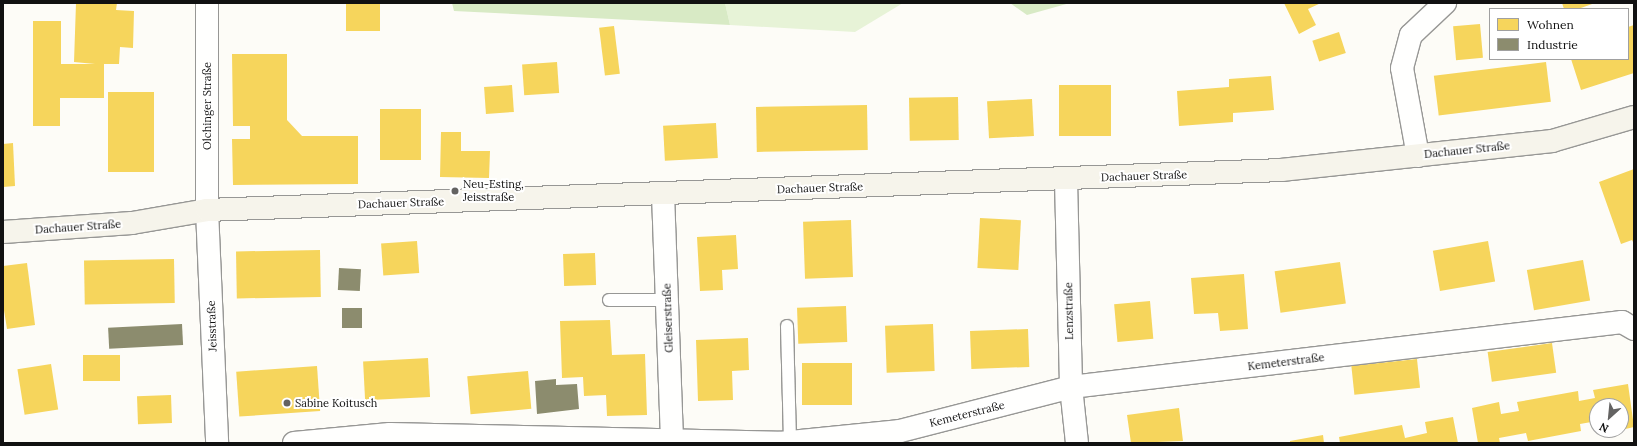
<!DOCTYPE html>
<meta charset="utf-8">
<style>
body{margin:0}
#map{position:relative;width:1637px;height:446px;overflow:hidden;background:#fdfcf7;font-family:Lora,serif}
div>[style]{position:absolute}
.green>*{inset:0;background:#e7f3d7}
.forest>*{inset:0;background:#d8eac5}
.homes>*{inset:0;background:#f6d55c;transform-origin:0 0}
.industry>*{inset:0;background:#8c8c6e;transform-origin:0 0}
.roads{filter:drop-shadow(1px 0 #979795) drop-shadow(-1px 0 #979795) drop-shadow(0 1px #979795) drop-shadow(0 -1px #979795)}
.lane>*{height:12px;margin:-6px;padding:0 6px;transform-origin:6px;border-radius:6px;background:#fffffe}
.street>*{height:22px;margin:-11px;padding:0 11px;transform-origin:11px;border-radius:11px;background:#fffffe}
.secondary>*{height:22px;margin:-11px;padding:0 11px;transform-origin:11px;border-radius:11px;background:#f6f4eb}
.dots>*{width:11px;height:11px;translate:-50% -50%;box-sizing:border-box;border:2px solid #fff;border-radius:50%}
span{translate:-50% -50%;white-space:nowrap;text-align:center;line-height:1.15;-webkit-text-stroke:4px #fff;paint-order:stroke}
.street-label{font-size:11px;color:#111}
.poi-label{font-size:11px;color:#111}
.left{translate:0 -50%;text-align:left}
.frame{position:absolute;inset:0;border:4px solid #111;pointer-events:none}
.legend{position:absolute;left:1489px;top:8px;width:140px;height:52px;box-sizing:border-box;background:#fff;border:1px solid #a0a0a0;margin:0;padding:5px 7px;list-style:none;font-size:12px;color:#111}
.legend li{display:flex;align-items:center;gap:8px;height:20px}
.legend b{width:20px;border:1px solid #a0a0a0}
.north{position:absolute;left:1589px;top:398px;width:40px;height:40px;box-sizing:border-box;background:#fff;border:1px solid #a0a0a0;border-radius:50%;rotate:207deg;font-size:11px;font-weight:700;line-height:16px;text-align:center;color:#111}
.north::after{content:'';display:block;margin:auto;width:14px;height:18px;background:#646362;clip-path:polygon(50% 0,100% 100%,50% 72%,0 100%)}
</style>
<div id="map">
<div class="green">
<div style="clip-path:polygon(725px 3px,903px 3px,855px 32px,730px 25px)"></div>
</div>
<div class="forest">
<div style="clip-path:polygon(452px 3px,725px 3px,730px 25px,454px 11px)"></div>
<div style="clip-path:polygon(1010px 3px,1070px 3px,1027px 15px)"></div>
</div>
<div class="homes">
<div style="clip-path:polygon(76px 3px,117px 3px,116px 10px,134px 11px,133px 48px,120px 47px,119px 64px,104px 64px,104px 98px,60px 98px,60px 126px,33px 126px,33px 21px,61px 21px,61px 64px,95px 64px,74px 62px)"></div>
<div style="left:346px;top:3px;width:34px;height:28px"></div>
<div style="clip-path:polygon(1284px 3px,1321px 3px,1308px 9px,1316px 25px,1299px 34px)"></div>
<div style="clip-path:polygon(1562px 3px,1595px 3px,1578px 9px,1564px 9px)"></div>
<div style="left:1480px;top:24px;width:34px;height:27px;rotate:85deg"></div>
<div style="clip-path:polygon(1634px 25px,1634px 73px,1581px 90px,1571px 59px,1628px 59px,1628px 27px)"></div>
<div style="left:614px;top:26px;width:48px;height:15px;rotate:83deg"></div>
<div style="left:1339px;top:32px;width:22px;height:28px;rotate:72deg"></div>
<div style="clip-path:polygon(232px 54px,287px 54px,287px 120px,302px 136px,358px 136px,358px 184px,233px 185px,232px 139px,250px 139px,250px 126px,233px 126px)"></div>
<div style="left:557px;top:62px;width:31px;height:35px;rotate:86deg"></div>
<div style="left:1546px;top:62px;width:40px;height:113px;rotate:83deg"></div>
<div style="clip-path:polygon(1271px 76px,1274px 110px,1233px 113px,1233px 122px,1179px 126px,1177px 91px,1229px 87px,1229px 79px)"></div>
<div style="left:512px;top:85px;width:27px;height:28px;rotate:86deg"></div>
<div style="left:1059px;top:85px;width:52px;height:51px"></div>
<div style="left:108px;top:92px;width:46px;height:80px"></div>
<div style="left:958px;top:97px;width:43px;height:49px;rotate:89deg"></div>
<div style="left:1032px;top:99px;width:37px;height:45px;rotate:87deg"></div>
<div style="left:867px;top:105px;width:45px;height:111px;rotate:89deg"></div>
<div style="left:380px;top:109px;width:41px;height:51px"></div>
<div style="left:716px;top:123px;width:35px;height:53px;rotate:87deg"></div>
<div style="clip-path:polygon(441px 132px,461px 132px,461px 151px,490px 151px,489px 178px,440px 177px)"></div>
<div style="clip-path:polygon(13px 143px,15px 186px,3px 187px,3px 144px)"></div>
<div style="clip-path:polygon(1634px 169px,1634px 244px,1632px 240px,1621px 244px,1599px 182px)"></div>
<div style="left:980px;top:218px;width:41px;height:50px;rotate:3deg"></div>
<div style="left:851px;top:220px;width:57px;height:48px;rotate:88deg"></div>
<div style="clip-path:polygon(736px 235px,738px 269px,722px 270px,723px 290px,700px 291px,697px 237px)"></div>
<div style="left:417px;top:241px;width:32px;height:36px;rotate:86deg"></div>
<div style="left:1488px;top:241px;width:41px;height:56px;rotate:80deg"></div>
<div style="left:320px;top:250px;width:47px;height:84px;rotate:89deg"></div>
<div style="left:595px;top:253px;width:32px;height:32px;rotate:88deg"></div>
<div style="left:174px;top:259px;width:44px;height:90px;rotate:89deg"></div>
<div style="left:1583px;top:260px;width:41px;height:57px;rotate:80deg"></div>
<div style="left:1340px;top:262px;width:42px;height:66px;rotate:82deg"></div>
<div style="clip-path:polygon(27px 263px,35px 325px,7px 329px,3px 304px,3px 266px)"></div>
<div style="clip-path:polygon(1244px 274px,1248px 329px,1220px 331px,1218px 313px,1194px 314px,1191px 278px)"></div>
<div style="left:1150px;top:301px;width:38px;height:36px;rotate:85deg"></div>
<div style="left:846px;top:306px;width:36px;height:49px;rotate:88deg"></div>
<div style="clip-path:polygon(610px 320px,612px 355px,645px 354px,647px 415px,607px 416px,606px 395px,584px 396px,583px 377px,562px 378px,560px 321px)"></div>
<div style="left:933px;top:324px;width:47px;height:48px;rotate:88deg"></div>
<div style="left:1028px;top:329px;width:38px;height:58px;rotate:88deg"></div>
<div style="clip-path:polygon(748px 338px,749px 370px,732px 371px,733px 400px,698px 401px,696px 340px)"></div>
<div style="left:1552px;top:343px;width:30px;height:65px;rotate:82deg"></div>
<div style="left:83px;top:355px;width:37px;height:26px"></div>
<div style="left:428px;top:358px;width:39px;height:65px;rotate:87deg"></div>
<div style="left:1417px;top:359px;width:29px;height:66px;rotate:84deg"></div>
<div style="left:852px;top:363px;width:42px;height:50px;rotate:90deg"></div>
<div style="left:51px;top:364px;width:46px;height:34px;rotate:81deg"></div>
<div style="left:317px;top:366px;width:45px;height:81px;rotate:86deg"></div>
<div style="left:528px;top:371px;width:38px;height:61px;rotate:85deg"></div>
<div style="clip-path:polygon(1628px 384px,1634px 427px,1621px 430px,1621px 406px,1597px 406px,1597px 421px,1580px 424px,1581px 431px,1528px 441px,1526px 433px,1499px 438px,1500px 443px,1478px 443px,1472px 408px,1499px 402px,1501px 414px,1519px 411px,1517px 402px,1578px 391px,1579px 401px,1595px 398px,1593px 390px)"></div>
<div style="left:171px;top:395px;width:28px;height:34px;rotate:88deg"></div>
<div style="clip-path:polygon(1179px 408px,1183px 441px,1131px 443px,1127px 415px)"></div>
<div style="clip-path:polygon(1453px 417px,1458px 443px,1340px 443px,1339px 437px,1402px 425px,1405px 438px,1427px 433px,1425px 422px)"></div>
<div style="clip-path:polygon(1323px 435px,1324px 443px,1290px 443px,1290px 441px)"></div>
</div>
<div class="industry">
<div style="left:339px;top:268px;width:22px;height:22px;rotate:3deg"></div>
<div style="left:342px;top:308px;width:20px;height:20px"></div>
<div style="left:182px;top:324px;width:21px;height:74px;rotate:87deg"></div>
<div style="clip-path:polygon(556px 379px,556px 385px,577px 384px,579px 409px,537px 414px,535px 381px)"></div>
</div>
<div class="roads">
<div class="lane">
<div style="left:609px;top:300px;width:59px"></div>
<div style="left:787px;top:326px;width:115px;rotate:88.5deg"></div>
</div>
<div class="street">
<div style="left:207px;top:3px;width:207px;rotate:90deg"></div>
<div style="left:207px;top:210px;width:233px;rotate:87.5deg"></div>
<div style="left:1418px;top:156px;width:89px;rotate:-100.3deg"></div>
<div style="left:1402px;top:68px;width:34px;rotate:-75deg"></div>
<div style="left:1411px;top:35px;width:47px;rotate:-43.3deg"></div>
<div style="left:1066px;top:180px;width:207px;rotate:88.6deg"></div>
<div style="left:1071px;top:387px;width:56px;rotate:83.9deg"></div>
<div style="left:663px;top:194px;width:249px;rotate:87.9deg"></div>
<div style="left:294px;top:443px;width:96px;rotate:-5.4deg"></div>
<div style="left:390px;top:434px;width:389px;rotate:1.3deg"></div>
<div style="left:779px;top:443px;width:122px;rotate:-5.7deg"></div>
<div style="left:900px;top:431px;width:177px;rotate:-14.4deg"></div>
<div style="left:1071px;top:387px;width:555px;rotate:-6.73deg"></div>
<div style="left:1622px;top:322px;width:14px;rotate:30deg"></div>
</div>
<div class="secondary">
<div style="left:3px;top:232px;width:129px;rotate:-4deg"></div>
<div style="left:132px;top:223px;width:76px;rotate:-9.8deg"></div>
<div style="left:207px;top:210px;width:1075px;rotate:-2.13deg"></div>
<div style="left:1281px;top:170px;width:273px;rotate:-6.1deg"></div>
<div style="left:1552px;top:141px;width:85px;rotate:-16.3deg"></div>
</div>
</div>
<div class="dots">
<div style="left:455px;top:191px;background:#646362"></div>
<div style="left:287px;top:403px;background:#646362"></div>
</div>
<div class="street-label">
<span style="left:207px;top:106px;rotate:-90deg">Olchinger Straße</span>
<span style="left:1467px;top:150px;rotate:-6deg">Dachauer Straße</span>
<span style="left:1144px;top:176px;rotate:-2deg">Dachauer Straße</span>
<span style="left:820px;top:188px;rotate:-2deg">Dachauer Straße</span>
<span style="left:401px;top:203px;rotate:-2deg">Dachauer Straße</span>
<span style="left:78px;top:227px;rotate:-4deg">Dachauer Straße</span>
<span style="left:1069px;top:311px;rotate:-91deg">Lenzstraße</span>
<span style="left:668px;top:318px;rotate:-92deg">Gleiserstraße</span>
<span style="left:212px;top:326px;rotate:-92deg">Jeisstraße</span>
<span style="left:1286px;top:362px;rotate:-7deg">Kemeterstraße</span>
<span style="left:967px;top:414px;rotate:-14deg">Kemeterstraße</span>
</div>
<div class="poi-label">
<span class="left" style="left:463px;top:191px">Neu-Esting,<br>Jeisstraße</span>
<span class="left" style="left:295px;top:403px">Sabine Koitusch</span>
</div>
<div class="frame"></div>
<ul class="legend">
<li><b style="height:11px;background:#f6d55c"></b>Wohnen</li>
<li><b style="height:11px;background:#8c8c6e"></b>Industrie</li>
</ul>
<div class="north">N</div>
</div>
